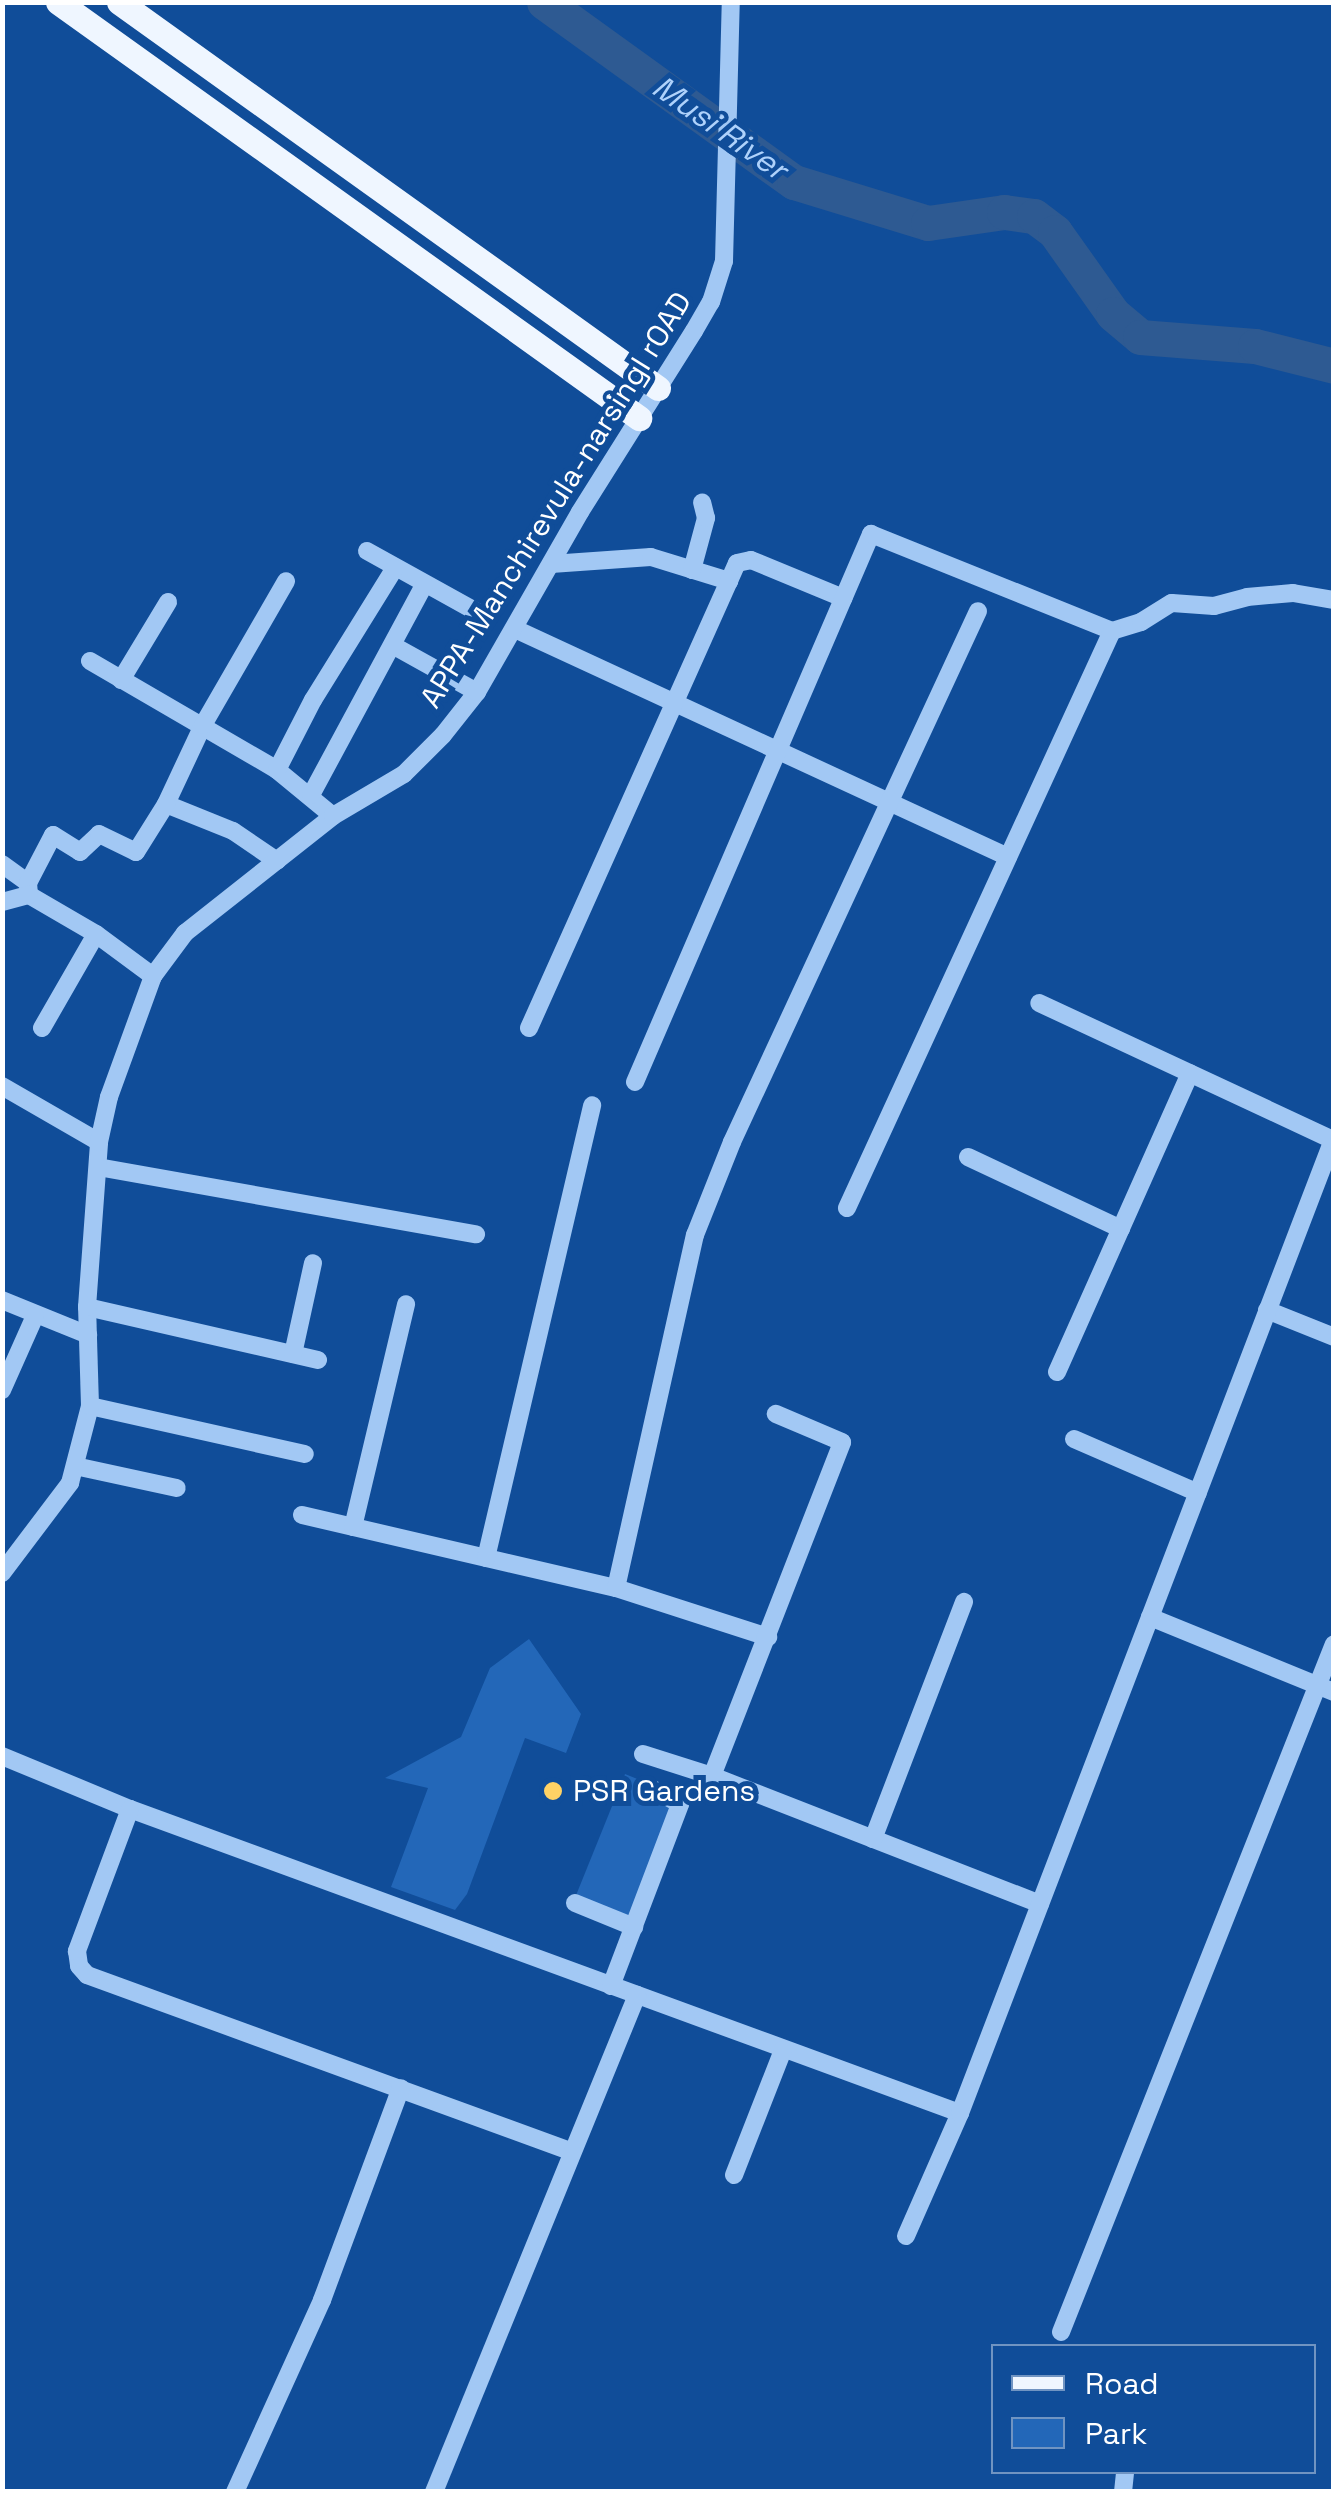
<!DOCTYPE html>
<style>
body{margin:0}
#map{position:relative;width:1336px;height:2494px;overflow:hidden;background:#104d99;font-family:"Space Grotesk",sans-serif}
div>[style]{position:absolute}
.green>*{inset:0;background:#2367b8;transform-origin:0 0}
.river>*{height:35px;margin:-17.5px;padding:0 17.5px;transform-origin:17.5px;border-radius:17.5px;background:#2e5a92}
.minor>*{height:18px;margin:-9px;padding:0 9px;transform-origin:9px;border-radius:9px;background:#a2c8f4}
.major>*{height:25px;margin:-12.5px;padding:0 12.5px;transform-origin:12.5px;border-radius:12.5px;background:#eff6ff}
.dots>*{width:28px;height:28px;translate:-50% -50%;box-sizing:border-box;border:5px solid #104d99;border-radius:50%}
span{translate:-50% -50%;white-space:nowrap;text-align:center;line-height:1.15;-webkit-text-stroke:10px #104d99;paint-order:stroke}
.street-label{font-size:30px;color:#fff}
.poi-label{font-size:30px;color:#fff}
.left{translate:0 -50%;text-align:left}
.water-label{font-size:32px;color:#afd2fb;font-style:italic}
.frame{position:absolute;inset:0;border:5px solid #fff;pointer-events:none}
.legend{position:absolute;left:991px;top:2344px;width:325px;height:130px;box-sizing:border-box;background:#104d99;border:2px solid #7094c2;margin:0;padding:12px 18px;list-style:none;font-size:30px;color:#fff}
.legend li{display:flex;align-items:center;gap:20px;height:50px}
.legend b{width:50px;border:2px solid #7094c2}
</style>
<div id="map">
<div class="green">
<div style="clip-path:polygon(529px 1639px,581px 1714px,566px 1753px,525px 1738px,467px 1894px,455px 1910px,391px 1887px,428px 1788px,385px 1778px,461px 1737px,490px 1668px)"></div>
<div style="left:625px;top:1774px;width:68px;height:135px;rotate:22deg"></div>
</div>
<div class="river">
<div style="left:544px;top:2px;width:308px;rotate:35.8deg"></div>
<div style="left:794px;top:182px;width:140px;rotate:17deg"></div>
<div style="left:928px;top:223px;width:77px;rotate:-8.2deg"></div>
<div style="left:1004px;top:212px;width:30px;rotate:8deg"></div>
<div style="left:1034px;top:216px;width:26px;rotate:37deg"></div>
<div style="left:1055px;top:232px;width:100px;rotate:54.7deg"></div>
<div style="left:1113px;top:314px;width:35px;rotate:40deg"></div>
<div style="left:1140px;top:337px;width:115px;rotate:4.5deg"></div>
<div style="left:1255px;top:346px;width:81px;rotate:14.2deg"></div>
</div>
<div class="minor">
<div style="left:367px;top:551px;width:128px;rotate:29deg"></div>
<div style="left:551px;top:564px;width:100px;rotate:-4deg"></div>
<div style="left:651px;top:557px;width:82px;rotate:17.1deg"></div>
<div style="left:692px;top:570px;width:54px;rotate:-74.9deg"></div>
<div style="left:706px;top:518px;width:16px;rotate:-104deg"></div>
<div style="left:515px;top:629px;width:543px;rotate:24.82deg"></div>
<div style="left:1112px;top:631px;width:30px;rotate:-17deg"></div>
<div style="left:1141px;top:622px;width:36px;rotate:-32deg"></div>
<div style="left:1172px;top:603px;width:42px;rotate:4.1deg"></div>
<div style="left:1214px;top:606px;width:34px;rotate:-15deg"></div>
<div style="left:1247px;top:597px;width:46px;rotate:-5deg"></div>
<div style="left:1293px;top:593px;width:42px;rotate:9.7deg"></div>
<div style="left:394px;top:646px;width:95px;rotate:29deg"></div>
<div style="left:90px;top:661px;width:216px;rotate:30.2deg"></div>
<div style="left:277px;top:770px;width:72px;rotate:39.4deg"></div>
<div style="left:121px;top:680px;width:91px;rotate:-58.9deg"></div>
<div style="left:277px;top:770px;width:79px;rotate:-62.8deg"></div>
<div style="left:313px;top:700px;width:155px;rotate:-58.2deg"></div>
<div style="left:311px;top:795px;width:238px;rotate:-61.7deg"></div>
<div style="left:277px;top:861px;width:53px;rotate:-145.7deg"></div>
<div style="left:233px;top:831px;width:72px;rotate:-158.1deg"></div>
<div style="left:166px;top:804px;width:87px;rotate:-64.9deg"></div>
<div style="left:203px;top:725px;width:166px;rotate:-60deg"></div>
<div style="left:2px;top:864px;width:32px;rotate:36deg"></div>
<div style="left:28px;top:883px;width:12px;rotate:85deg"></div>
<div style="left:29px;top:895px;width:78px;rotate:30.2deg"></div>
<div style="left:96px;top:934px;width:71px;rotate:36.4deg"></div>
<div style="left:28px;top:883px;width:54px;rotate:-62.5deg"></div>
<div style="left:53px;top:835px;width:32px;rotate:32deg"></div>
<div style="left:80px;top:852px;width:26px;rotate:-43deg"></div>
<div style="left:99px;top:834px;width:41px;rotate:25.9deg"></div>
<div style="left:136px;top:852px;width:57px;rotate:-58deg"></div>
<div style="left:2px;top:902px;width:28px;rotate:-15deg"></div>
<div style="left:42px;top:1028px;width:108px;rotate:-60.1deg"></div>
<div style="left:529px;top:1028px;width:509px;rotate:-65.9deg"></div>
<div style="left:737px;top:563px;width:14px;rotate:-12deg"></div>
<div style="left:751px;top:560px;width:100px;rotate:22.4deg"></div>
<div style="left:635px;top:1082px;width:597px;rotate:-66.7deg"></div>
<div style="left:871px;top:534px;width:260px;rotate:21.9deg"></div>
<div style="left:1112px;top:631px;width:635px;rotate:114.67deg"></div>
<div style="left:2px;top:1086px;width:112px;rotate:30deg"></div>
<div style="left:968px;top:1157px;width:169px;rotate:25.2deg"></div>
<div style="left:98px;top:1167px;width:384px;rotate:10.1deg"></div>
<div style="left:2px;top:1300px;width:93px;rotate:22.1deg"></div>
<div style="left:87px;top:1307px;width:237px;rotate:12.9deg"></div>
<div style="left:1267px;top:1310px;width:72px;rotate:21.9deg"></div>
<div style="left:293px;top:1354px;width:93px;rotate:-77.6deg"></div>
<div style="left:1057px;top:1372px;width:327px;rotate:-66deg"></div>
<div style="left:2px;top:1390px;width:81px;rotate:-66deg"></div>
<div style="left:90px;top:1406px;width:220px;rotate:12.6deg"></div>
<div style="left:1074px;top:1439px;width:135px;rotate:23.5deg"></div>
<div style="left:75px;top:1466px;width:104px;rotate:12.2deg"></div>
<div style="left:302px;top:1515px;width:322px;rotate:13.1deg"></div>
<div style="left:616px;top:1588px;width:160px;rotate:17.9deg"></div>
<div style="left:353px;top:1527px;width:229px;rotate:-76.6deg"></div>
<div style="left:486px;top:1558px;width:465px;rotate:-76.8deg"></div>
<div style="left:2px;top:1573px;width:113px;rotate:-52.9deg"></div>
<div style="left:70px;top:1483px;width:80px;rotate:-75.4deg"></div>
<div style="left:90px;top:1406px;width:99px;rotate:-91.7deg"></div>
<div style="left:87px;top:1307px;width:165px;rotate:-85.8deg"></div>
<div style="left:99px;top:1142px;width:46px;rotate:-77.5deg"></div>
<div style="left:109px;top:1097px;width:129px;rotate:-70deg"></div>
<div style="left:153px;top:976px;width:54px;rotate:-53.3deg"></div>
<div style="left:185px;top:933px;width:189px;rotate:-38.3deg"></div>
<div style="left:333px;top:816px;width:82px;rotate:-30.6deg"></div>
<div style="left:404px;top:774px;width:55px;rotate:-45deg"></div>
<div style="left:443px;top:735px;width:55px;rotate:-51.7deg"></div>
<div style="left:477px;top:692px;width:207px;rotate:-60.2deg"></div>
<div style="left:580px;top:512px;width:214px;rotate:-57.8deg"></div>
<div style="left:694px;top:331px;width:34px;rotate:-60deg"></div>
<div style="left:711px;top:302px;width:43px;rotate:-72.4deg"></div>
<div style="left:724px;top:261px;width:259px;rotate:-88.5deg"></div>
<div style="left:616px;top:1588px;width:362px;rotate:-77.4deg"></div>
<div style="left:695px;top:1235px;width:100px;rotate:-68.3deg"></div>
<div style="left:732px;top:1142px;width:585px;rotate:-65.14deg"></div>
<div style="left:1150px;top:1617px;width:199px;rotate:22.2deg"></div>
<div style="left:643px;top:1754px;width:72px;rotate:17.7deg"></div>
<div style="left:712px;top:1776px;width:352px;rotate:21.3deg"></div>
<div style="left:2px;top:1756px;width:139px;rotate:22.5deg"></div>
<div style="left:130px;top:1809px;width:884px;rotate:20.12deg"></div>
<div style="left:712px;top:1776px;width:358px;rotate:-68.7deg"></div>
<div style="left:842px;top:1442px;width:72px;rotate:-157deg"></div>
<div style="left:130px;top:1809px;width:152px;rotate:110.5deg"></div>
<div style="left:77px;top:1951px;width:15px;rotate:82deg"></div>
<div style="left:79px;top:1966px;width:12px;rotate:48deg"></div>
<div style="left:87px;top:1975px;width:514px;rotate:20.02deg"></div>
<div style="left:873px;top:1839px;width:254px;rotate:-69deg"></div>
<div style="left:575px;top:1903px;width:64px;rotate:22.1deg"></div>
<div style="left:611px;top:1986px;width:195px;rotate:-69.2deg"></div>
<div style="left:680px;top:1804px;width:35px;rotate:-151deg"></div>
<div style="left:734px;top:2175px;width:134px;rotate:-68.6deg"></div>
<div style="left:906px;top:2236px;width:134px;rotate:-66.3deg"></div>
<div style="left:960px;top:2113px;width:1042px;rotate:-69.03deg"></div>
<div style="left:1333px;top:1140px;width:324px;rotate:-155deg"></div>
<div style="left:1061px;top:2332px;width:740px;rotate:-68.36deg"></div>
<div style="left:235px;top:2492px;width:211px;rotate:-65.6deg"></div>
<div style="left:322px;top:2300px;width:226px;rotate:-69.6deg"></div>
<div style="left:434px;top:2492px;width:537px;rotate:-67.78deg"></div>
<div style="left:1123px;top:2492px;width:20px;rotate:-84deg"></div>
</div>
<div class="major">
<div style="left:58px;top:2px;width:715px;rotate:35.6deg"></div>
<div style="left:119px;top:2px;width:663px;rotate:35.61deg"></div>
</div>
<div class="dots">
<div style="left:553px;top:1791px;background:#ffd265"></div>
</div>
<div class="street-label">
<span style="left:556px;top:500px;rotate:-58deg">APPA-Manchirevula-narsingI rOAD</span>
</div>
<div class="poi-label">
<span class="left" style="left:573px;top:1791px">PSR Gardens</span>
</div>
<div class="water-label">
<span style="left:720px;top:128px;rotate:35deg">Musi River</span>
</div>
<div class="frame"></div>
<ul class="legend">
<li><b style="height:12px;background:#eff6ff"></b>Road</li>
<li><b style="height:28px;background:#2367b8"></b>Park</li>
</ul>
</div>
